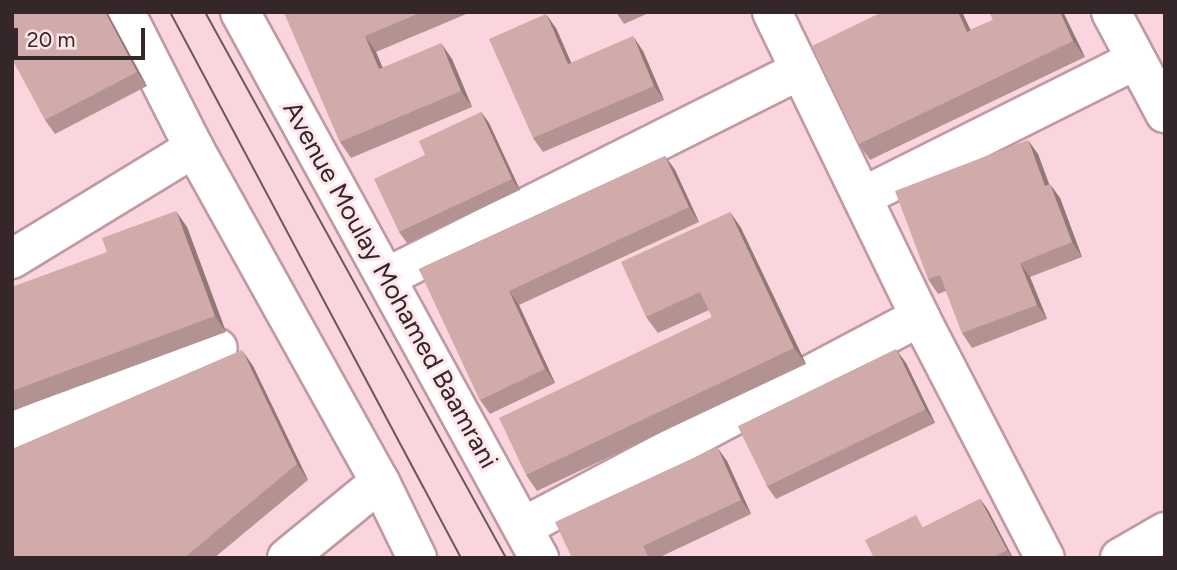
<!DOCTYPE html>
<style>
body{margin:0}
#map{position:relative;width:1177px;height:570px;overflow:hidden;background:#fbd5dd;font-family:Figtree,sans-serif}
div>[style]{position:absolute}
.roads{filter:drop-shadow(2px 0 #be9aa2) drop-shadow(-2px 0 #be9aa2) drop-shadow(0 2px #be9aa2) drop-shadow(0 -2px #be9aa2)}
.minor>*{height:38px;margin:-19px;padding:0 19px;transform-origin:19px;border-radius:19px;background:#fff}
.tram>*{height:2px;margin:-1px;padding:0 1px;transform-origin:1px;border-radius:1px;background:#6c585c}
.wall>*{inset:0;background:#b39391}
.shaded-wall>*{inset:0;background:#927876}
.building>*{inset:0;background:#d0aba9;transform-origin:0 0}
span{translate:-50% -50%;white-space:nowrap;text-align:center;line-height:1.15;-webkit-text-stroke:6px #fee6eb;paint-order:stroke}
.street-label{font-size:26px;color:#342629}
.frame{position:absolute;inset:0;border:14px solid #342629;pointer-events:none}
.scale{position:absolute;left:14px;top:28px;width:131px;height:32px;box-sizing:border-box;border:4px solid #342629;border-top:0;padding-left:9px;font-size:21px;line-height:24px;white-space:nowrap;color:#342629;-webkit-text-stroke:5px #fee6eb;paint-order:stroke}
</style>
<div id="map">
<div class="roads">
<div class="minor">
<div style="left:125px;top:12px;width:153px;rotate:63.1deg"></div>
<div style="left:194px;top:148px;width:382px;rotate:60.9deg"></div>
<div style="left:380px;top:482px;width:85px;rotate:64deg"></div>
<div style="left:240px;top:12px;width:623px;rotate:61.29deg"></div>
<div style="left:772px;top:12px;width:339px;rotate:64.1deg"></div>
<div style="left:920px;top:317px;width:271px;rotate:62.6deg"></div>
<div style="left:1111px;top:12px;width:115px;rotate:61.9deg"></div>
<div style="left:862px;top:197px;width:306px;rotate:-26.6deg"></div>
<div style="left:12px;top:259px;width:213px;rotate:-31.4deg"></div>
<div style="left:387px;top:277px;width:462px;rotate:-26.6deg"></div>
<div style="left:12px;top:432px;width:222px;rotate:-22.2deg"></div>
<div style="left:523px;top:527px;width:449px;rotate:-27.9deg"></div>
<div style="left:287px;top:558px;width:120px;rotate:-39.3deg"></div>
<div style="left:1120px;top:558px;width:52px;rotate:-30deg"></div>
</div>
</div>
<div class="tram">
<div style="left:170px;top:12px;width:619px;rotate:61.94deg"></div>
<div style="left:205px;top:12px;width:623px;rotate:61.13deg"></div>
</div>
<div class="wall">
<div style="clip-path:polygon(107px 12px,147px 86px,55px 134px,45px 120px)"></div>
<div style="clip-path:polygon(284px 12px,471px 12px,376px 52px,382px 67px,452px 59px,472px 107px,351px 158px,340px 142px)"></div>
<div style="clip-path:polygon(616px 12px,651px 12px,624px 24px)"></div>
<div style="clip-path:polygon(882px 12px,962px 12px,970px 30px,993px 20px,1063px 12px,1085px 57px,870px 160px,859px 144px)"></div>
<div style="clip-path:polygon(556px 28px,571px 63px,643px 51px,664px 100px,543px 152px,533px 138px)"></div>
<div style="clip-path:polygon(481px 112px,489px 123px,520px 190px,407px 243px,399px 232px,425px 155px)"></div>
<div style="clip-path:polygon(1038px 154px,1049px 184px,1060px 198px,1082px 257px,1030px 277px,1047px 319px,972px 348px,962px 333px,946px 291px,938px 294px,928px 279px)"></div>
<div style="clip-path:polygon(665px 156px,675px 170px,699px 222px,519px 305px,555px 383px,490px 414px,480px 400px,419px 269px)"></div>
<div style="clip-path:polygon(730px 212px,741px 228px,806px 364px,537px 491px,526px 475px,712px 317px,709px 310px,658px 333px,646px 317px)"></div>
<div style="clip-path:polygon(187px 227px,226px 332px,12px 411px,12px 287px)"></div>
<div style="clip-path:polygon(906px 363px,935px 423px,776px 499px,766px 485px)"></div>
<div style="clip-path:polygon(253px 366px,308px 480px,214px 558px,12px 558px)"></div>
<div style="clip-path:polygon(727px 461px,751px 514px,658px 558px,572px 558px)"></div>
<div style="clip-path:polygon(980px 499px,988px 510px,1013px 558px,874px 558px,924px 527px)"></div>
</div>
<div class="shaded-wall">
<div style="clip-path:polygon(105px 12px,107px 12px,147px 86px,137px 72px)"></div>
<div style="clip-path:polygon(958px 12px,962px 12px,979px 48px,967px 32px)"></div>
<div style="clip-path:polygon(1060px 12px,1063px 12px,1085px 57px,1073px 41px)"></div>
<div style="clip-path:polygon(546px 14px,556px 28px,578px 78px,568px 64px)"></div>
<div style="clip-path:polygon(365px 36px,376px 52px,390px 85px,379px 69px)"></div>
<div style="clip-path:polygon(633px 36px,643px 51px,664px 100px,654px 86px)"></div>
<div style="clip-path:polygon(441px 43px,452px 59px,472px 107px,461px 91px)"></div>
<div style="clip-path:polygon(481px 112px,489px 123px,520px 190px,512px 179px)"></div>
<div style="clip-path:polygon(1028px 140px,1038px 154px,1055px 200px,1045px 186px)"></div>
<div style="clip-path:polygon(665px 156px,675px 170px,699px 222px,689px 207px)"></div>
<div style="clip-path:polygon(1050px 184px,1060px 198px,1082px 257px,1072px 242px)"></div>
<div style="clip-path:polygon(176px 211px,187px 227px,226px 332px,215px 316px)"></div>
<div style="clip-path:polygon(730px 212px,741px 228px,806px 364px,794px 348px)"></div>
<div style="clip-path:polygon(1020px 263px,1030px 277px,1047px 319px,1037px 305px)"></div>
<div style="clip-path:polygon(509px 291px,519px 305px,555px 383px,545px 369px)"></div>
<div style="clip-path:polygon(896px 349px,906px 363px,935px 423px,925px 409px)"></div>
<div style="clip-path:polygon(242px 350px,253px 366px,308px 480px,297px 464px)"></div>
<div style="clip-path:polygon(717px 447px,727px 461px,751px 514px,741px 500px)"></div>
<div style="clip-path:polygon(980px 499px,988px 510px,1013px 558px,1007px 550px)"></div>
</div>
<div class="building">
<div style="clip-path:polygon(12px 12px,105px 12px,137px 72px,45px 120px,12px 59px)"></div>
<div style="clip-path:polygon(284px 12px,422px 12px,365px 36px,379px 69px,441px 43px,461px 91px,340px 142px)"></div>
<div style="clip-path:polygon(882px 12px,958px 12px,967px 32px,993px 20px,989px 12px,1060px 12px,1073px 41px,859px 144px,812px 46px)"></div>
<div style="clip-path:polygon(546px 14px,568px 64px,633px 36px,654px 86px,533px 138px,489px 39px)"></div>
<div style="clip-path:polygon(481px 112px,512px 179px,399px 232px,374px 179px,425px 155px,419px 141px)"></div>
<div style="clip-path:polygon(1028px 140px,1045px 186px,1050px 184px,1072px 242px,1020px 263px,1037px 305px,962px 333px,940px 275px,928px 279px,895px 191px)"></div>
<div style="clip-path:polygon(665px 156px,689px 207px,509px 291px,545px 369px,480px 400px,419px 269px)"></div>
<div style="clip-path:polygon(176px 211px,215px 316px,12px 391px,12px 287px,107px 252px,102px 238px)"></div>
<div style="clip-path:polygon(730px 212px,794px 348px,526px 475px,499px 418px,712px 317px,700px 292px,646px 317px,621px 262px)"></div>
<div style="left:896px;top:349px;width:67px;height:176px;rotate:64deg"></div>
<div style="clip-path:polygon(242px 350px,297px 464px,184px 558px,12px 558px,12px 449px)"></div>
<div style="clip-path:polygon(717px 447px,741px 500px,643px 546px,649px 558px,572px 558px,555px 522px)"></div>
<div style="clip-path:polygon(980px 499px,1007px 550px,992px 558px,874px 558px,865px 540px,916px 515px,923px 528px)"></div>
</div>
<div class="street-label">
<span style="left:390px;top:285px;rotate:61deg">Avenue Moulay Mohamed Baamrani</span>
</div>
<div class="frame"></div>
<div class="scale">20 m</div>
</div>
